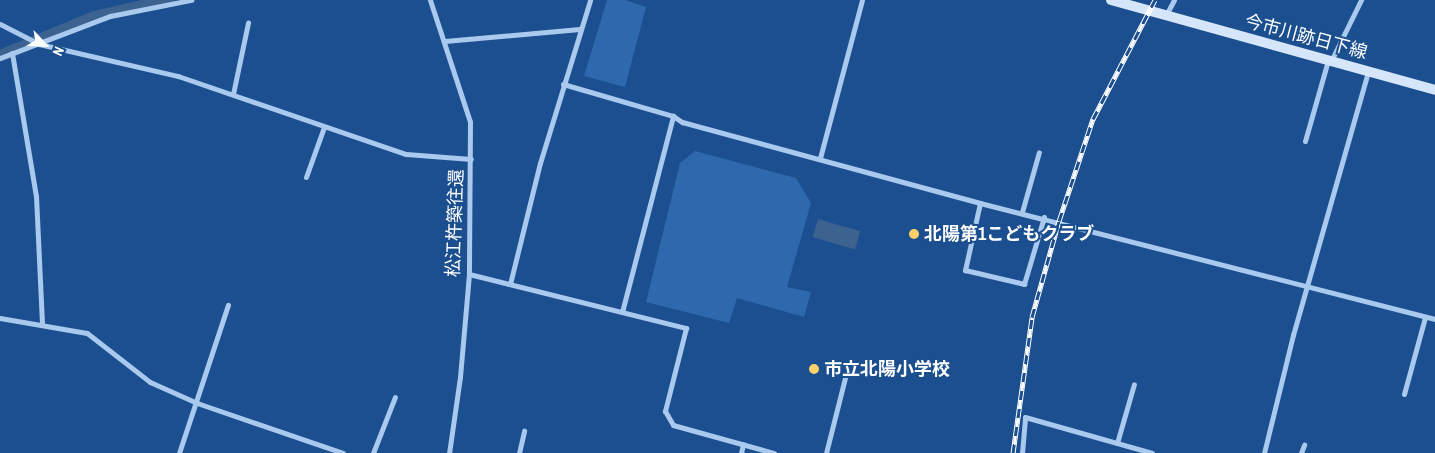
<!DOCTYPE html>
<meta charset="utf-8">
<style>
body{margin:0}
#map{position:relative;width:1435px;height:453px;overflow:hidden;background:#1b4f8f;font-family:"Archivo Narrow","Noto Sans JP",sans-serif}
div>[style]{position:absolute}
.green>*{inset:0;background:#2e69ad}
.water>*{inset:0;background:#3c6290;transform-origin:0 0}
.canal>*{height:12px;margin:-6px;padding:0 6px;transform-origin:6px;border-radius:6px;background:#3c6290}
.street>*{height:5px;margin:-2.5px;padding:0 2.5px;transform-origin:2.5px;border-radius:2.5px;background:#a9c9ee}
.secondary>*{height:10px;margin:-5px;padding:0 5px;transform-origin:5px;border-radius:5px;background:#d6e6fa}
.rail>*{height:5px;margin-top:-2.5px;transform-origin:0;background:repeating-linear-gradient(90deg,#1b4f8f 0 9px,#fff 0 18px);box-sizing:border-box;border-block:1px solid #fff}
.dots>*{width:14px;height:14px;translate:-50% -50%;box-sizing:border-box;border:2px solid #1b4f8f;border-radius:50%}
span{translate:-50% -50%;white-space:nowrap;text-align:center;line-height:1.15;-webkit-text-stroke:4px #1b4f8f;paint-order:stroke}
.street-label{font-size:18px;color:#fff}
.poi-label{font-size:18px;color:#fff;font-weight:700}
.left{translate:0 -50%;text-align:left}
.north{position:absolute;left:20px;top:20px;width:50px;height:50px;-webkit-text-stroke:4px #1b4f8f;paint-order:stroke;rotate:115deg;font-size:14px;font-weight:700;line-height:20px;text-align:center;color:#fff}
.north::after{content:'';display:block;margin:auto;width:18px;height:22px;background:#fff;clip-path:polygon(50% 0,100% 100%,50% 72%,0 100%)}
</style>
<div id="map">
<div class="green">
<div style="clip-path:polygon(607px 0,625px 0,646px 7px,625px 87px,584px 76px)"></div>
<div style="clip-path:polygon(695px 151px,796px 178px,811px 203px,787px 287px,811px 292px,804px 317px,737px 298px,729px 323px,646px 302px,680px 163px)"></div>
</div>
<div class="water">
<div style="left:818px;top:219px;width:44px;height:19px;rotate:16deg"></div>
</div>
<div class="canal">
<div style="left:0;top:56px;width:102px;rotate:-22.5deg"></div>
<div style="left:94px;top:17px;width:77px;rotate:-12.8deg"></div>
</div>
<div class="street">
<div style="left:430px;top:0;width:128px;rotate:71.8deg"></div>
<div style="left:470px;top:122px;width:152px;rotate:90.4deg"></div>
<div style="left:469px;top:274px;width:103px;rotate:95deg"></div>
<div style="left:460px;top:377px;width:77px;rotate:98.2deg"></div>
<div style="left:1166px;top:15px;width:17px;rotate:-62deg"></div>
<div style="left:0;top:24px;width:44px;rotate:27.1deg"></div>
<div style="left:39px;top:44px;width:143px;rotate:13deg"></div>
<div style="left:178px;top:76px;width:241px;rotate:18.9deg"></div>
<div style="left:406px;top:154px;width:65px;rotate:4.4deg"></div>
<div style="left:445px;top:41px;width:135px;rotate:-5.1deg"></div>
<div style="left:12px;top:53px;width:145px;rotate:80.5deg"></div>
<div style="left:36px;top:196px;width:128px;rotate:87.3deg"></div>
<div style="left:0;top:58px;width:118px;rotate:-20.9deg"></div>
<div style="left:110px;top:16px;width:83px;rotate:-11.2deg"></div>
<div style="left:1331px;top:61px;width:68px;rotate:-63.8deg"></div>
<div style="left:563px;top:84px;width:115px;rotate:16.2deg"></div>
<div style="left:673px;top:116px;width:11px;rotate:34deg"></div>
<div style="left:682px;top:122px;width:309px;rotate:15.2deg"></div>
<div style="left:980px;top:203px;width:470px;rotate:14.3deg"></div>
<div style="left:233px;top:94px;width:73px;rotate:-78.1deg"></div>
<div style="left:1305px;top:141px;width:84px;rotate:-74.1deg"></div>
<div style="left:820px;top:158px;width:163px;rotate:-75.1deg"></div>
<div style="left:306px;top:177px;width:53px;rotate:-70.2deg"></div>
<div style="left:980px;top:203px;width:69px;rotate:102.6deg"></div>
<div style="left:965px;top:270px;width:61px;rotate:13.3deg"></div>
<div style="left:1024px;top:284px;width:70px;rotate:-73.4deg"></div>
<div style="left:1022px;top:212px;width:62px;rotate:-74.2deg"></div>
<div style="left:469px;top:274px;width:224px;rotate:14deg"></div>
<div style="left:686px;top:328px;width:86px;rotate:104.2deg"></div>
<div style="left:665px;top:411px;width:16px;rotate:60deg"></div>
<div style="left:673px;top:425px;width:105px;rotate:15.5deg"></div>
<div style="left:510px;top:284px;width:125px;rotate:-76.1deg"></div>
<div style="left:540px;top:163px;width:170px;rotate:-72.9deg"></div>
<div style="left:622px;top:312px;width:203px;rotate:-75.4deg"></div>
<div style="left:0;top:318px;width:88px;rotate:9.8deg"></div>
<div style="left:87px;top:333px;width:80px;rotate:37.9deg"></div>
<div style="left:150px;top:382px;width:51px;rotate:24.1deg"></div>
<div style="left:197px;top:403px;width:154px;rotate:18.9deg"></div>
<div style="left:1404px;top:394px;width:80px;rotate:-74.7deg"></div>
<div style="left:1117px;top:443px;width:61px;rotate:-73.9deg"></div>
<div style="left:179px;top:453px;width:156px;rotate:-71.7deg"></div>
<div style="left:373px;top:453px;width:60px;rotate:-68.6deg"></div>
<div style="left:519px;top:453px;width:23px;rotate:-77deg"></div>
<div style="left:741px;top:453px;width:9px;rotate:-77deg"></div>
<div style="left:826px;top:453px;width:81px;rotate:-75.8deg"></div>
<div style="left:1022px;top:453px;width:36px;rotate:-85deg"></div>
<div style="left:1025px;top:417px;width:132px;rotate:15.8deg"></div>
<div style="left:1264px;top:453px;width:122px;rotate:-76.2deg"></div>
<div style="left:1293px;top:335px;width:274px;rotate:-74.1deg"></div>
<div style="left:1301px;top:453px;width:9px;rotate:-69deg"></div>
</div>
<div class="secondary">
<div style="left:1111px;top:0;width:336px;rotate:15.5deg"></div>
</div>
<div class="rail">
<div style="left:1013px;top:453px;width:137px;rotate:-82deg"></div>
<div style="left:1032px;top:317px;width:100px;rotate:-74.3deg"></div>
<div style="left:1059px;top:221px;width:108px;rotate:-71.6deg"></div>
<div style="left:1093px;top:119px;width:134px;rotate:-62.5deg"></div>
</div>
<div class="dots">
<div style="left:914px;top:234px;background:#ffd166"></div>
<div style="left:814px;top:369px;background:#ffd166"></div>
</div>
<div class="street-label">
<span style="left:1306px;top:37px;rotate:15deg">今市川跡日下線</span>
<span style="left:455px;top:223px;rotate:-88deg">松江杵築往還</span>
</div>
<div class="poi-label">
<span class="left" style="left:924px;top:234px">北陽第1こどもクラブ</span>
<span class="left" style="left:824px;top:369px">市立北陽小学校</span>
</div>
<div class="north">N</div>
</div>
